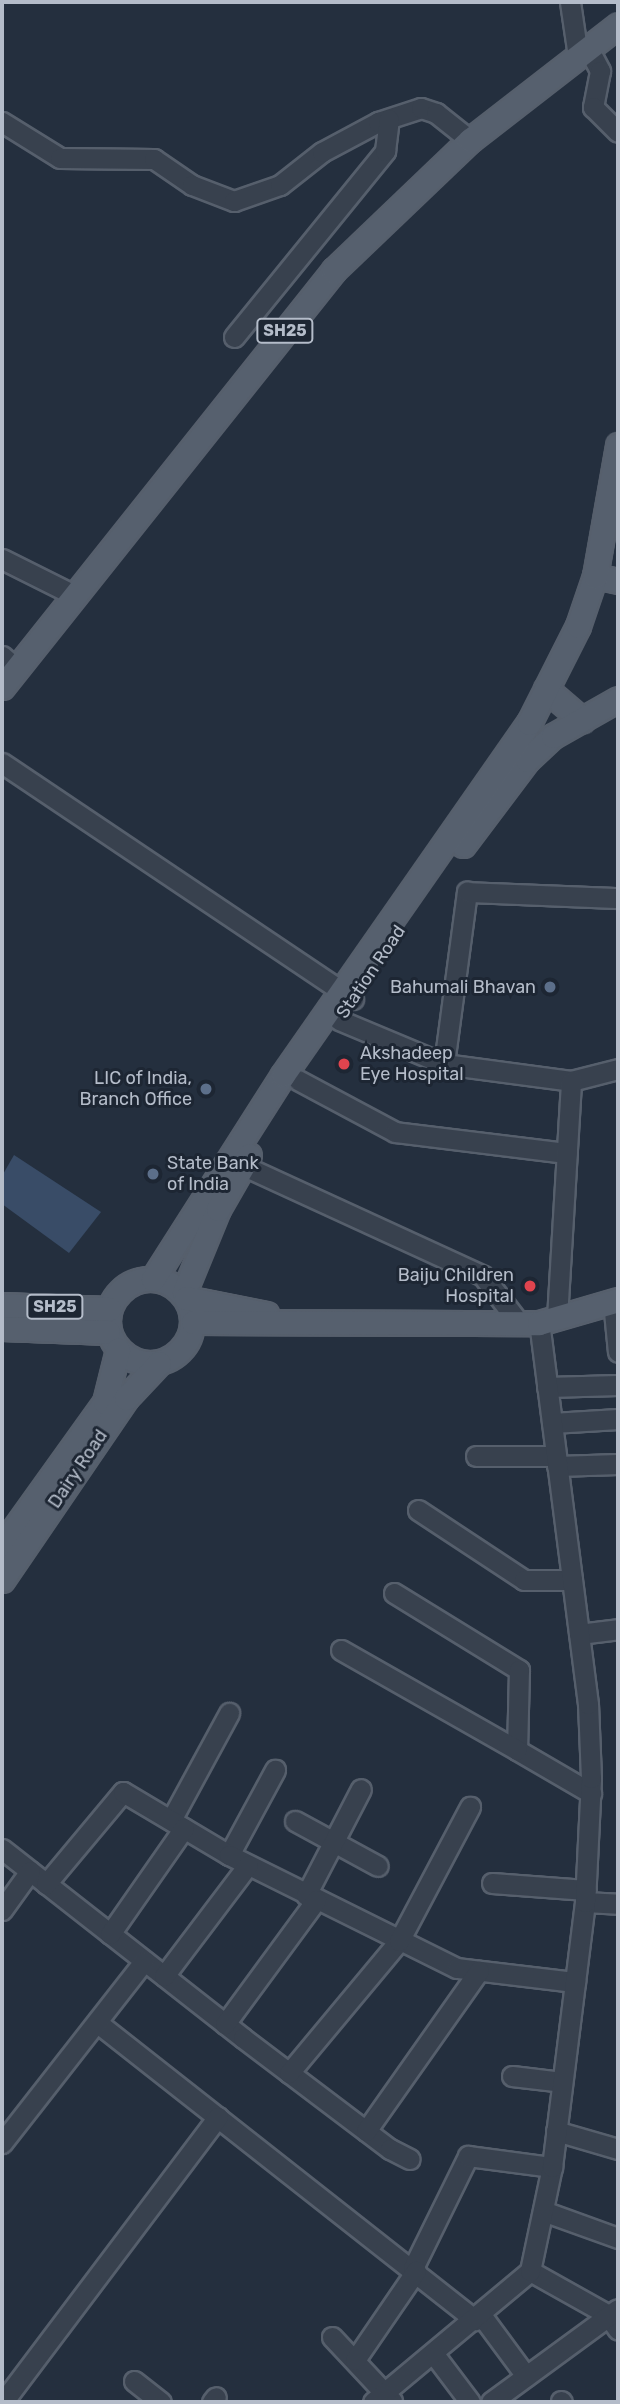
<!DOCTYPE html>
<style>
body{margin:0}
#map{position:relative;width:620px;height:2404px;overflow:hidden;background:#242f3e;font-family:Rubik,sans-serif}
div>[style]{position:absolute}
.water>*{inset:0;background:#394c67}
.roads{filter:drop-shadow(2px 0 #565f6c) drop-shadow(-2px 0 #565f6c) drop-shadow(0 2px #565f6c) drop-shadow(0 -2px #565f6c)}
.minor>*{height:19px;margin:-9.5px;padding:0 9.5px;transform-origin:9.5px;border-radius:9.5px;background:#38414e}
.major>*{height:23px;margin:-11.5px;padding:0 11.5px;transform-origin:11.5px;border-radius:11.5px;background:#56606e}
.major>.ring{margin:-11.5px;padding:0;box-sizing:content-box;background:none;border:23px solid #56606e;border-radius:50%}
.dots>*{width:19px;height:19px;translate:-50% -50%;box-sizing:border-box;border:4px solid #1d2633;border-radius:50%}
span{translate:-50% -50%;white-space:nowrap;text-align:center;line-height:1.15;-webkit-text-stroke:6px #1d2633;paint-order:stroke}
.shield-label span{padding:2px 5px;background:#1d2633;border:2px solid;border-radius:5px;-webkit-text-stroke-width:0}
.shield-label{font-size:16px;color:#b4bcc9;font-weight:700}
.street-label{font-size:18px;color:#b4bcc9}
.poi-label{font-size:18px;color:#b4bcc9}
.right{translate:-100% -50%;text-align:right}
.left{translate:0 -50%;text-align:left}
.frame{position:absolute;inset:0;border:4px solid #b4bcc9;pointer-events:none}
</style>
<div id="map">
<div class="water">
<div style="clip-path:polygon(14px 1155px,101px 1212px,69px 1253px,2px 1204px,2px 1176px)"></div>
</div>
<div class="roads">
<div class="minor">
<div style="left:570px;top:2px;width:55px;rotate:81.6deg"></div>
<div style="left:588px;top:48px;width:26px;rotate:62deg"></div>
<div style="left:600px;top:71px;width:37px;rotate:101deg"></div>
<div style="left:593px;top:107px;width:35px;rotate:45deg"></div>
<div style="left:2px;top:122px;width:68px;rotate:31.8deg"></div>
<div style="left:60px;top:158px;width:94px;rotate:0.6deg"></div>
<div style="left:154px;top:159px;width:46px;rotate:34.4deg"></div>
<div style="left:192px;top:185px;width:45px;rotate:20.9deg"></div>
<div style="left:234px;top:201px;width:49px;rotate:-19.2deg"></div>
<div style="left:280px;top:185px;width:53px;rotate:-38.2deg"></div>
<div style="left:322px;top:152px;width:64px;rotate:-28.2deg"></div>
<div style="left:378px;top:122px;width:45px;rotate:-18deg"></div>
<div style="left:421px;top:108px;width:16px;rotate:18deg"></div>
<div style="left:436px;top:113px;width:43px;rotate:38.5deg"></div>
<div style="left:234px;top:337px;width:240px;rotate:-50.9deg"></div>
<div style="left:385px;top:151px;width:32px;rotate:-83deg"></div>
<div style="left:2px;top:559px;width:80px;rotate:26.6deg"></div>
<div style="left:2px;top:656px;width:18px;rotate:41deg"></div>
<div style="left:2px;top:763px;width:423px;rotate:33.9deg"></div>
<div style="left:339px;top:1020px;width:114px;rotate:22.7deg"></div>
<div style="left:444px;top:1064px;width:128px;rotate:7.6deg"></div>
<div style="left:571px;top:1081px;width:49px;rotate:-14.3deg"></div>
<div style="left:444px;top:1064px;width:174px;rotate:-82.4deg"></div>
<div style="left:467px;top:892px;width:151px;rotate:2.3deg"></div>
<div style="left:298px;top:1080px;width:110px;rotate:28.2deg"></div>
<div style="left:395px;top:1132px;width:173px;rotate:7deg"></div>
<div style="left:242px;top:1165px;width:265px;rotate:24.7deg"></div>
<div style="left:483px;top:1276px;width:59px;rotate:52.5deg"></div>
<div style="left:613px;top:1301px;width:51px;rotate:84.4deg"></div>
<div style="left:557px;top:1318px;width:237px;rotate:-86.6deg"></div>
<div style="left:547px;top:1387px;width:71px;rotate:-1.6deg"></div>
<div style="left:552px;top:1423px;width:66px;rotate:-3.5deg"></div>
<div style="left:476px;top:1456px;width:80px"></div>
<div style="left:557px;top:1466px;width:61px;rotate:-1.9deg"></div>
<div style="left:418px;top:1510px;width:127px;rotate:33.4deg"></div>
<div style="left:524px;top:1580px;width:48px"></div>
<div style="left:394px;top:1593px;width:147px;rotate:31.6deg"></div>
<div style="left:519px;top:1670px;width:80px;rotate:91.4deg"></div>
<div style="left:517px;top:1750px;width:86px;rotate:30.2deg"></div>
<div style="left:579px;top:1634px;width:39px;rotate:-7deg"></div>
<div style="left:341px;top:1650px;width:202px;rotate:29.6deg"></div>
<div style="left:171px;top:1820px;width:122px;rotate:-61.5deg"></div>
<div style="left:295px;top:1821px;width:94px;rotate:28.5deg"></div>
<div style="left:2px;top:1849px;width:306px;rotate:38.1deg"></div>
<div style="left:243px;top:2038px;width:184px;rotate:37.1deg"></div>
<div style="left:390px;top:2149px;width:22px;rotate:27deg"></div>
<div style="left:229px;top:1855px;width:97px;rotate:-61.6deg"></div>
<div style="left:492px;top:1883px;width:94px;rotate:4.3deg"></div>
<div style="left:46px;top:1884px;width:120px;rotate:-50.1deg"></div>
<div style="left:123px;top:1792px;width:123px;rotate:30.7deg"></div>
<div style="left:229px;top:1855px;width:254px;rotate:26.4deg"></div>
<div style="left:457px;top:1968px;width:119px;rotate:6.8deg"></div>
<div style="left:306px;top:1895px;width:119px;rotate:-62.6deg"></div>
<div style="left:585px;top:1902px;width:33px;rotate:3deg"></div>
<div style="left:2px;top:1910px;width:48px;rotate:-54.3deg"></div>
<div style="left:110px;top:1934px;width:129px;rotate:-55.1deg"></div>
<div style="left:164px;top:1976px;width:139px;rotate:-52.9deg"></div>
<div style="left:99px;top:2024px;width:479px;rotate:38.2deg"></div>
<div style="left:225px;top:2024px;width:154px;rotate:-53.7deg"></div>
<div style="left:289px;top:2073px;width:172px;rotate:-50.2deg"></div>
<div style="left:399px;top:1941px;width:152px;rotate:-62.1deg"></div>
<div style="left:512px;top:2076px;width:50px;rotate:6.8deg"></div>
<div style="left:366px;top:2131px;width:196px;rotate:-54.8deg"></div>
<div style="left:556px;top:2131px;width:65px;rotate:16.2deg"></div>
<div style="left:2px;top:2143px;width:231px;rotate:-52deg"></div>
<div style="left:543px;top:2211px;width:80px;rotate:19.8deg"></div>
<div style="left:413px;top:2268px;width:125px;rotate:-63.8deg"></div>
<div style="left:468px;top:2156px;width:85px;rotate:7.5deg"></div>
<div style="left:530px;top:2271px;width:88px;rotate:29.2deg"></div>
<div style="left:607px;top:2314px;width:19px;rotate:55deg"></div>
<div style="left:481px;top:2315px;width:76px;rotate:53.6deg"></div>
<div style="left:332px;top:2337px;width:88px;rotate:46.8deg"></div>
<div style="left:433px;top:2353px;width:61px;rotate:52.9deg"></div>
<div style="left:355px;top:2360px;width:108px;rotate:-55.6deg"></div>
<div style="left:134px;top:2381px;width:34px;rotate:38deg"></div>
<div style="left:561px;top:2401px;width:1px;rotate:45deg"></div>
<div style="left:3px;top:2402px;width:357px;rotate:-53deg"></div>
<div style="left:212px;top:2402px;width:6px;rotate:-51deg"></div>
<div style="left:373px;top:2402px;width:204px;rotate:-39.8deg"></div>
<div style="left:530px;top:2271px;width:106px;rotate:-78.1deg"></div>
<div style="left:552px;top:2167px;width:267px;rotate:-82.9deg"></div>
<div style="left:585px;top:1902px;width:124px;rotate:-87.2deg"></div>
<div style="left:591px;top:1778px;width:74px;rotate:-92.3deg"></div>
<div style="left:588px;top:1704px;width:384px;rotate:-97.3deg"></div>
<div style="left:491px;top:2402px;width:157px;rotate:-36.2deg"></div>
</div>
<div class="major">
<div style="left:595px;top:576px;width:24px;rotate:12deg"></div>
<div style="left:2px;top:687px;width:533px;rotate:-51.47deg"></div>
<div style="left:334px;top:270px;width:188px;rotate:-43.7deg"></div>
<div style="left:470px;top:140px;width:187px;rotate:-37.8deg"></div>
<div style="left:546px;top:689px;width:48px;rotate:40.7deg"></div>
<div style="left:463px;top:845px;width:106px;rotate:-53deg"></div>
<div style="left:527px;top:760px;width:35px;rotate:-43deg"></div>
<div style="left:553px;top:736px;width:75px;rotate:-29.6deg"></div>
<div class="ring" style="left:108px;top:1279px;width:61px;height:61px"></div>
<div style="left:153px;top:1279px;width:242px;rotate:-57.5deg"></div>
<div style="left:283px;top:1075px;width:429px;rotate:-55.1deg"></div>
<div style="left:529px;top:723px;width:109px;rotate:-63.2deg"></div>
<div style="left:578px;top:626px;width:53px;rotate:-71.2deg"></div>
<div style="left:595px;top:576px;width:133px;rotate:-80deg"></div>
<div style="left:184px;top:1292px;width:90px;rotate:-67.7deg"></div>
<div style="left:218px;top:1209px;width:62px;rotate:-60.1deg"></div>
<div style="left:186px;top:1298px;width:82px;rotate:11.3deg"></div>
<div style="left:2px;top:1305px;width:107px;rotate:2.1deg"></div>
<div style="left:193px;top:1322px;width:346px;rotate:0.2deg"></div>
<div style="left:539px;top:1323px;width:82px;rotate:-16.2deg"></div>
<div style="left:2px;top:1328px;width:106px;rotate:2.2deg"></div>
<div style="left:2px;top:1546px;width:177px;rotate:-54.4deg"></div>
<div style="left:105px;top:1402px;width:54px;rotate:-76deg"></div>
<div style="left:2px;top:1580px;width:220px;rotate:-55.7deg"></div>
<div style="left:126px;top:1398px;width:48px;rotate:-46.7deg"></div>
</div>
</div>
<div class="dots">
<div style="left:550px;top:987px;background:#5c6f8a"></div>
<div style="left:344px;top:1064px;background:#e0444e"></div>
<div style="left:206px;top:1089px;background:#5c6f8a"></div>
<div style="left:153px;top:1174px;background:#5c6f8a"></div>
<div style="left:530px;top:1286px;background:#e0444e"></div>
</div>
<div class="shield-label">
<span style="left:285px;top:331px">SH25</span>
<span style="left:55px;top:1307px">SH25</span>
</div>
<div class="street-label">
<span style="left:371px;top:972px;rotate:-56deg">Station Road</span>
<span style="left:78px;top:1469px;rotate:-56deg">Dairy Road</span>
</div>
<div class="poi-label">
<span class="right" style="left:536px;top:987px">Bahumali Bhavan</span>
<span class="left" style="left:360px;top:1064px">Akshadeep<br>Eye Hospital</span>
<span class="right" style="left:192px;top:1089px">LIC of India,<br>Branch Office</span>
<span class="left" style="left:167px;top:1174px">State Bank<br>of India</span>
<span class="right" style="left:514px;top:1286px">Baiju Children<br>Hospital</span>
</div>
<div class="frame"></div>
</div>
